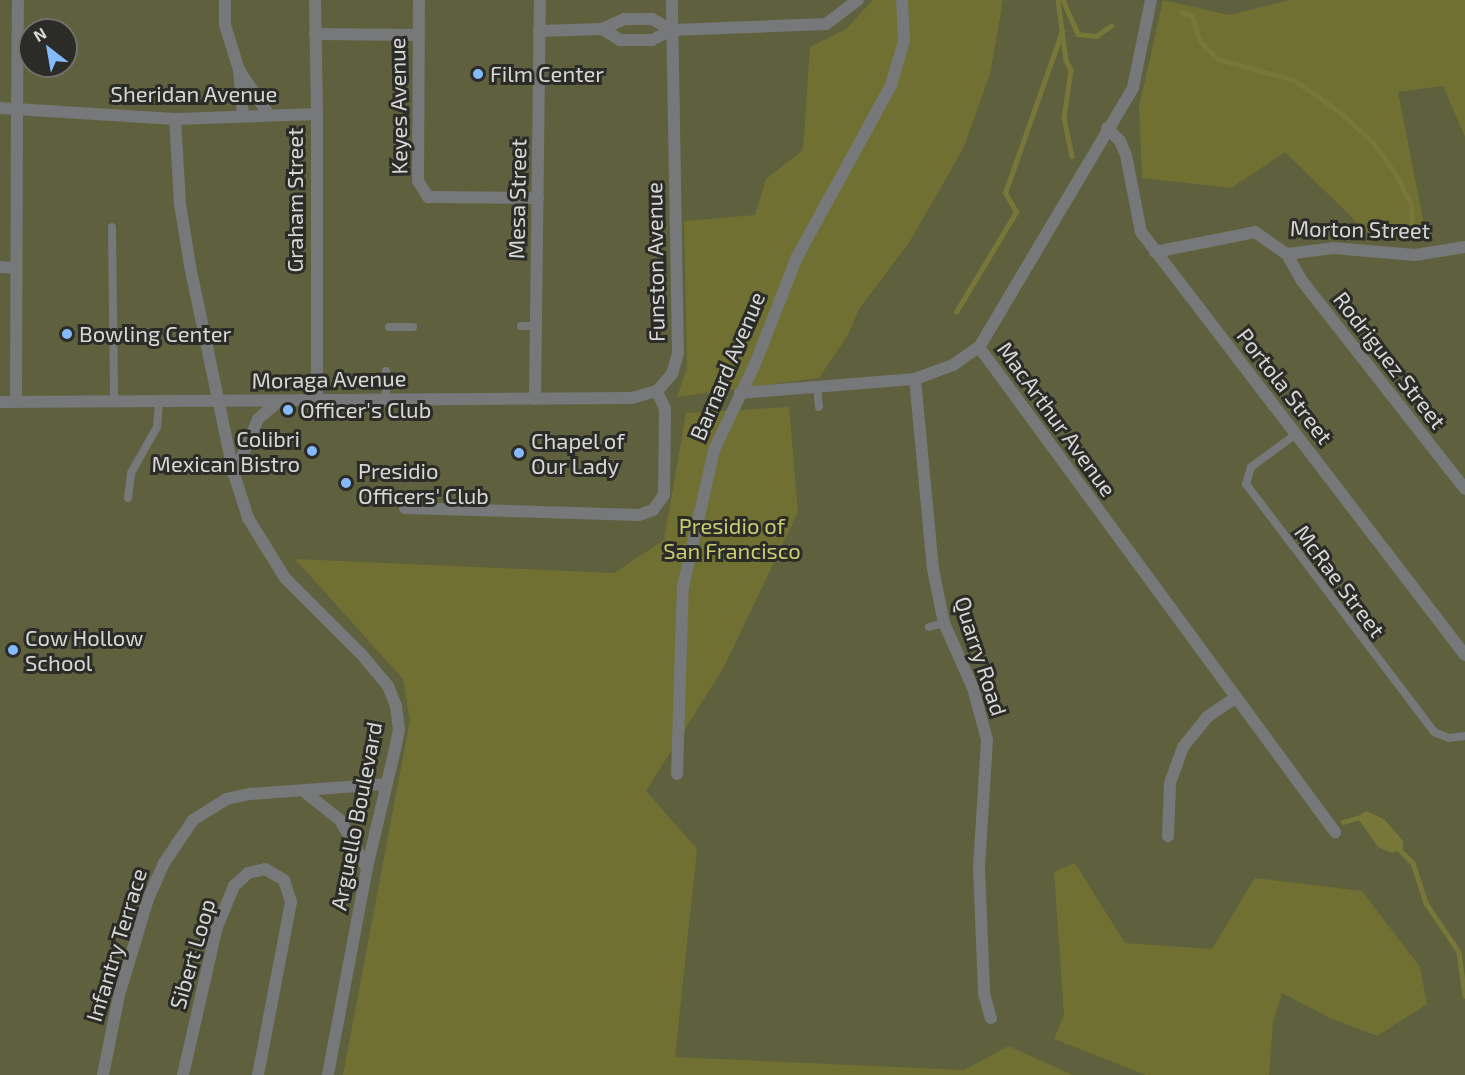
<!DOCTYPE html>
<style>
body{margin:0}
#map{position:relative;width:1465px;height:1075px;overflow:hidden;background:#353532;font-family:"Exo 2",sans-serif}
div>[style]{position:absolute}
.green>*{inset:0;background:#5f603d}
.forest>*{inset:0;background:#707033}
.water>*{inset:0;background:#77773a}
.stream>*{height:4.5px;margin:-2.25px;padding:0 2.25px;transform-origin:2.25px;border-radius:2.25px;background:#77773a}
.service>*{height:8px;margin:-4px;padding:0 4px;transform-origin:4px;border-radius:4px;background:#77787a}
.minor>*{height:12px;margin:-6px;padding:0 6px;transform-origin:6px;border-radius:6px;background:#77787a}
.tertiary>*{height:12px;margin:-6px;padding:0 6px;transform-origin:6px;border-radius:6px;background:#77787a}
.dots>*{width:16px;height:16px;translate:-50% -50%;box-sizing:border-box;border:3px solid #2b2b28;border-radius:50%}
span{translate:-50% -50%;white-space:nowrap;text-align:center;line-height:1.15;-webkit-text-stroke:6px #2b2b28;paint-order:stroke}
.poi-label{font-size:22px;color:#d7d7d5}
.left{translate:0 -50%;text-align:left}
.right{translate:-100% -50%;text-align:right}
.street-label{font-size:22px;color:#d7d7d5}
.park-label{font-size:22px;color:#cacb71}
.north{position:absolute;left:18px;top:18px;width:60px;height:60px;box-sizing:border-box;background:#2b2b28;border:2px solid #70706d;border-radius:50%;rotate:329deg;font-size:16px;font-weight:700;line-height:24px;text-align:center;color:#d7d7d5}
.north::after{content:'';display:block;margin:auto;width:21px;height:27px;background:#85bbfb;clip-path:polygon(50% 0,100% 100%,50% 72%,0 100%)}
</style>
<div id="map">
<div class="green">
<div style="clip-path:polygon(evenodd,0 0,1465px 0,1465px 1075px,0 1075px,0 0,30px 30px,66px 30px,66px 66px,30px 66px,30px 30px)"></div>
</div>
<div class="forest">
<div style="clip-path:polygon(873px 0,1003px 0,990px 74px,963px 149px,910px 241px,859px 309px,848px 335px,819px 378px,677px 397px,687px 368px,684px 221px,755px 215px,766px 179px,803px 150px,810px 47px,846px 29px)"></div>
<div style="clip-path:polygon(1163px 0,1229px 15px,1291px 0,1465px 0,1465px 137px,1443px 86px,1398px 92px,1427px 240px,1372px 237px,1285px 152px,1231px 188px,1142px 178px,1139px 107px)"></div>
<div style="clip-path:polygon(789px 407px,798px 512px,724px 667px,646px 791px,697px 849px,675px 1057px,964px 1070px,1008px 1046px,1073px 1075px,343px 1075px,410px 720px,403px 679px,295px 559px,614px 573px,664px 540px,686px 413px)"></div>
<div style="clip-path:polygon(1075px 863px,1125px 943px,1212px 949px,1255px 878px,1362px 891px,1420px 967px,1427px 1004px,1377px 1036px,1330px 1018px,1282px 993px,1273px 1022px,1269px 1075px,1146px 1075px,1054px 1039px,1064px 1015px,1054px 872px)"></div>
</div>
<div class="water">
<div style="clip-path:polygon(1366px 811px,1384px 819px,1403px 841px,1403px 849px,1392px 853px,1378px 847px,1357px 817px)"></div>
</div>
<div class="stream">
<div style="left:1058px;top:0;width:61px;rotate:82.4deg"></div>
<div style="left:1066px;top:60px;width:11px;rotate:63deg"></div>
<div style="left:1071px;top:70px;width:49px;rotate:98.3deg"></div>
<div style="left:1064px;top:118px;width:39px;rotate:78deg"></div>
<div style="left:1063px;top:0;width:37px;rotate:66deg"></div>
<div style="left:1078px;top:34px;width:18px;rotate:6deg"></div>
<div style="left:1096px;top:36px;width:18px;rotate:-34deg"></div>
<div style="left:1181px;top:12px;width:12px;rotate:20deg"></div>
<div style="left:1192px;top:16px;width:28px;rotate:71deg"></div>
<div style="left:1201px;top:42px;width:24px;rotate:45deg"></div>
<div style="left:1218px;top:59px;width:79px;rotate:15.4deg"></div>
<div style="left:1294px;top:80px;width:56px;rotate:34.8deg"></div>
<div style="left:1340px;top:112px;width:46px;rotate:42.4deg"></div>
<div style="left:1374px;top:143px;width:38px;rotate:55deg"></div>
<div style="left:1396px;top:174px;width:34px;rotate:63deg"></div>
<div style="left:1411px;top:204px;width:22px;rotate:87deg"></div>
<div style="left:956px;top:312px;width:117px;rotate:-59deg"></div>
<div style="left:1016px;top:212px;width:22px;rotate:-120deg"></div>
<div style="left:1005px;top:193px;width:172px;rotate:-70.6deg"></div>
<div style="left:1343px;top:822px;width:18px;rotate:-16deg"></div>
<div style="left:1398px;top:848px;width:21px;rotate:45deg"></div>
<div style="left:1413px;top:863px;width:42px;rotate:72deg"></div>
<div style="left:1426px;top:903px;width:59px;rotate:56deg"></div>
<div style="left:1459px;top:952px;width:44px;rotate:82.2deg"></div>
</div>
<div class="service">
<div style="left:112px;top:227px;width:175px;rotate:89.3deg"></div>
<div style="left:521px;top:326px;width:15px"></div>
<div style="left:389px;top:327px;width:24px"></div>
<div style="left:386px;top:371px;width:28px;rotate:90deg"></div>
<div style="left:817px;top:385px;width:22px;rotate:85deg"></div>
<div style="left:1296px;top:434px;width:56px;rotate:143.7deg"></div>
<div style="left:1251px;top:467px;width:18px;rotate:106deg"></div>
<div style="left:1246px;top:484px;width:311px;rotate:52.8deg"></div>
<div style="left:1434px;top:732px;width:16px;rotate:22deg"></div>
<div style="left:1449px;top:738px;width:16px;rotate:-7deg"></div>
<div style="left:128px;top:498px;width:25px;rotate:-83deg"></div>
<div style="left:131px;top:473px;width:53px;rotate:-60.5deg"></div>
<div style="left:157px;top:427px;width:25px;rotate:-85deg"></div>
<div style="left:929px;top:627px;width:16px;rotate:-15deg"></div>
</div>
<div class="minor">
<div style="left:225px;top:0;width:25px;rotate:90deg"></div>
<div style="left:225px;top:25px;width:47px;rotate:72.7deg"></div>
<div style="left:239px;top:70px;width:46px;rotate:85deg"></div>
<div style="left:419px;top:0;width:181px;rotate:90.3deg"></div>
<div style="left:418px;top:181px;width:19px;rotate:58deg"></div>
<div style="left:428px;top:197px;width:110px;rotate:0.5deg"></div>
<div style="left:1151px;top:0;width:90px;rotate:101.6deg"></div>
<div style="left:1133px;top:88px;width:301px;rotate:120.7deg"></div>
<div style="left:979px;top:347px;width:602px;rotate:53.72deg"></div>
<div style="left:602px;top:29px;width:21px;rotate:31deg"></div>
<div style="left:620px;top:40px;width:32px"></div>
<div style="left:652px;top:40px;width:22px;rotate:-27deg"></div>
<div style="left:672px;top:30px;width:154px;rotate:-2.2deg"></div>
<div style="left:826px;top:24px;width:40px;rotate:-37deg"></div>
<div style="left:539px;top:31px;width:63px;rotate:-1.8deg"></div>
<div style="left:602px;top:29px;width:24px;rotate:-24deg"></div>
<div style="left:624px;top:19px;width:28px"></div>
<div style="left:652px;top:19px;width:23px;rotate:29deg"></div>
<div style="left:315px;top:34px;width:104px;rotate:0.6deg"></div>
<div style="left:317px;top:114px;width:286px;rotate:90deg"></div>
<div style="left:1107px;top:128px;width:18px;rotate:45deg"></div>
<div style="left:1120px;top:141px;width:15px;rotate:67deg"></div>
<div style="left:1126px;top:155px;width:78px;rotate:79deg"></div>
<div style="left:1141px;top:232px;width:533px;rotate:52.55deg"></div>
<div style="left:1155px;top:252px;width:102px;rotate:-11.3deg"></div>
<div style="left:1255px;top:232px;width:39px;rotate:35deg"></div>
<div style="left:1287px;top:254px;width:46px;rotate:-7.4deg"></div>
<div style="left:1333px;top:248px;width:82px;rotate:4.9deg"></div>
<div style="left:1415px;top:255px;width:51px;rotate:-9.1deg"></div>
<div style="left:1287px;top:254px;width:31px;rotate:61deg"></div>
<div style="left:1302px;top:281px;width:264px;rotate:51.9deg"></div>
<div style="left:0;top:267px;width:16px;rotate:4deg"></div>
<div style="left:915px;top:379px;width:191px;rotate:84.6deg"></div>
<div style="left:933px;top:569px;width:55px;rotate:78.5deg"></div>
<div style="left:944px;top:623px;width:71px;rotate:66deg"></div>
<div style="left:973px;top:688px;width:54px;rotate:74.9deg"></div>
<div style="left:987px;top:740px;width:127px;rotate:93.6deg"></div>
<div style="left:979px;top:867px;width:127px;rotate:87.7deg"></div>
<div style="left:984px;top:994px;width:25px;rotate:74deg"></div>
<div style="left:740px;top:393px;width:176px;rotate:-4.6deg"></div>
<div style="left:915px;top:379px;width:40px;rotate:-20.2deg"></div>
<div style="left:953px;top:365px;width:32px;rotate:-35deg"></div>
<div style="left:535px;top:399px;width:399px;rotate:-89.3deg"></div>
<div style="left:0;top:402px;width:632px;rotate:-0.36deg"></div>
<div style="left:632px;top:398px;width:26px;rotate:-16deg"></div>
<div style="left:657px;top:391px;width:23px;rotate:-49deg"></div>
<div style="left:672px;top:374px;width:22px;rotate:-74deg"></div>
<div style="left:678px;top:353px;width:353px;rotate:-91deg"></div>
<div style="left:16px;top:402px;width:293px;rotate:-89.8deg"></div>
<div style="left:405px;top:508px;width:234px;rotate:1.7deg"></div>
<div style="left:639px;top:515px;width:15px;rotate:-20deg"></div>
<div style="left:653px;top:510px;width:19px;rotate:-54deg"></div>
<div style="left:664px;top:495px;width:86px;rotate:-89.3deg"></div>
<div style="left:665px;top:409px;width:20px;rotate:-114deg"></div>
<div style="left:677px;top:774px;width:187px;rotate:-88.2deg"></div>
<div style="left:683px;top:587px;width:140px;rotate:-77.2deg"></div>
<div style="left:714px;top:450px;width:95px;rotate:-64.5deg"></div>
<div style="left:755px;top:364px;width:115px;rotate:-68.6deg"></div>
<div style="left:797px;top:257px;width:196px;rotate:-61.3deg"></div>
<div style="left:891px;top:85px;width:46px;rotate:-73.5deg"></div>
<div style="left:904px;top:41px;width:41px;rotate:-92.8deg"></div>
<div style="left:1168px;top:836px;width:53px;rotate:-87.8deg"></div>
<div style="left:1170px;top:783px;width:38px;rotate:-70deg"></div>
<div style="left:1183px;top:747px;width:38px;rotate:-51deg"></div>
<div style="left:1207px;top:717px;width:34px;rotate:-34deg"></div>
<div style="left:103px;top:1075px;width:82px;rotate:-78.7deg"></div>
<div style="left:119px;top:995px;width:100px;rotate:-73.2deg"></div>
<div style="left:148px;top:899px;width:39px;rotate:-66deg"></div>
<div style="left:164px;top:863px;width:52px;rotate:-56deg"></div>
<div style="left:193px;top:820px;width:39px;rotate:-32deg"></div>
<div style="left:226px;top:799px;width:25px;rotate:-12deg"></div>
<div style="left:250px;top:794px;width:135px;rotate:-4.2deg"></div>
<div style="left:183px;top:1075px;width:152px;rotate:-77.1deg"></div>
<div style="left:217px;top:927px;width:44px;rotate:-67.5deg"></div>
<div style="left:234px;top:886px;width:19px;rotate:-43deg"></div>
<div style="left:248px;top:873px;width:17px;rotate:-13deg"></div>
<div style="left:265px;top:869px;width:22px;rotate:30deg"></div>
<div style="left:284px;top:880px;width:23px;rotate:72deg"></div>
<div style="left:291px;top:902px;width:176px;rotate:100.8deg"></div>
</div>
<div class="tertiary">
<div style="left:239px;top:70px;width:54px;rotate:56.3deg"></div>
<div style="left:0;top:108px;width:175px;rotate:3.6deg"></div>
<div style="left:175px;top:119px;width:142px;rotate:-2deg"></div>
<div style="left:317px;top:114px;width:114px;rotate:-91deg"></div>
<div style="left:17px;top:109px;width:109px;rotate:-89.5deg"></div>
<div style="left:175px;top:119px;width:85px;rotate:86.6deg"></div>
<div style="left:180px;top:204px;width:63px;rotate:80.8deg"></div>
<div style="left:190px;top:266px;width:213px;rotate:78.1deg"></div>
<div style="left:234px;top:474px;width:46px;rotate:72.3deg"></div>
<div style="left:248px;top:518px;width:70px;rotate:58.3deg"></div>
<div style="left:285px;top:578px;width:109px;rotate:45deg"></div>
<div style="left:362px;top:655px;width:40px;rotate:50deg"></div>
<div style="left:388px;top:686px;width:22px;rotate:68deg"></div>
<div style="left:396px;top:706px;width:23px;rotate:83deg"></div>
<div style="left:399px;top:729px;width:16px;rotate:101deg"></div>
<div style="left:396px;top:745px;width:126px;rotate:103.3deg"></div>
<div style="left:367px;top:868px;width:211px;rotate:100.7deg"></div>
<div style="left:235px;top:473px;width:59px;rotate:-66.9deg"></div>
<div style="left:258px;top:419px;width:28px;rotate:-41deg"></div>
<div style="left:306px;top:793px;width:43px;rotate:38.5deg"></div>
<div style="left:340px;top:820px;width:55px;rotate:60.6deg"></div>
</div>
<div class="dots">
<div style="left:478px;top:74px;background:#85bbfb"></div>
<div style="left:67px;top:334px;background:#85bbfb"></div>
<div style="left:288px;top:410px;background:#85bbfb"></div>
<div style="left:312px;top:451px;background:#85bbfb"></div>
<div style="left:519px;top:453px;background:#85bbfb"></div>
<div style="left:346px;top:483px;background:#85bbfb"></div>
<div style="left:13px;top:650px;background:#85bbfb"></div>
</div>
<div class="poi-label">
<span class="left" style="left:490px;top:74px">Film Center</span>
<span class="left" style="left:79px;top:334px">Bowling Center</span>
<span class="left" style="left:300px;top:410px">Officer's Club</span>
<span class="right" style="left:300px;top:451px">Colibri<br>Mexican Bistro</span>
<span class="left" style="left:531px;top:453px">Chapel of<br>Our Lady</span>
<span class="left" style="left:358px;top:483px">Presidio<br>Officers' Club</span>
<span class="left" style="left:25px;top:650px">Cow Hollow<br>School</span>
</div>
<div class="street-label">
<span style="left:194px;top:94px">Sheridan Avenue</span>
<span style="left:398px;top:106px;rotate:-91deg">Keyes Avenue</span>
<span style="left:517px;top:199px;rotate:-89deg">Mesa Street</span>
<span style="left:295px;top:200px;rotate:-90deg">Graham Street</span>
<span style="left:1360px;top:229px;rotate:1deg">Morton Street</span>
<span style="left:655px;top:262px;rotate:-91deg">Funston Avenue</span>
<span style="left:1390px;top:360px;rotate:52deg">Rodriguez Street</span>
<span style="left:727px;top:366px;rotate:-67deg">Barnard Avenue</span>
<span style="left:329px;top:379px;rotate:-1deg">Moraga Avenue</span>
<span style="left:1285px;top:386px;rotate:52deg">Portola Street</span>
<span style="left:1057px;top:419px;rotate:54deg">MacArthur Avenue</span>
<span style="left:1340px;top:581px;rotate:53deg">McRae Street</span>
<span style="left:981px;top:656px;rotate:72deg">Quarry Road</span>
<span style="left:356px;top:816px;rotate:-79deg">Arguello Boulevard</span>
<span style="left:116px;top:945px;rotate:-73deg">Infantry Terrace</span>
<span style="left:192px;top:954px;rotate:-74deg">Sibert Loop</span>
</div>
<div class="park-label">
<span style="left:732px;top:538px">Presidio of<br>San Francisco</span>
</div>
<div class="north">N</div>
</div>
